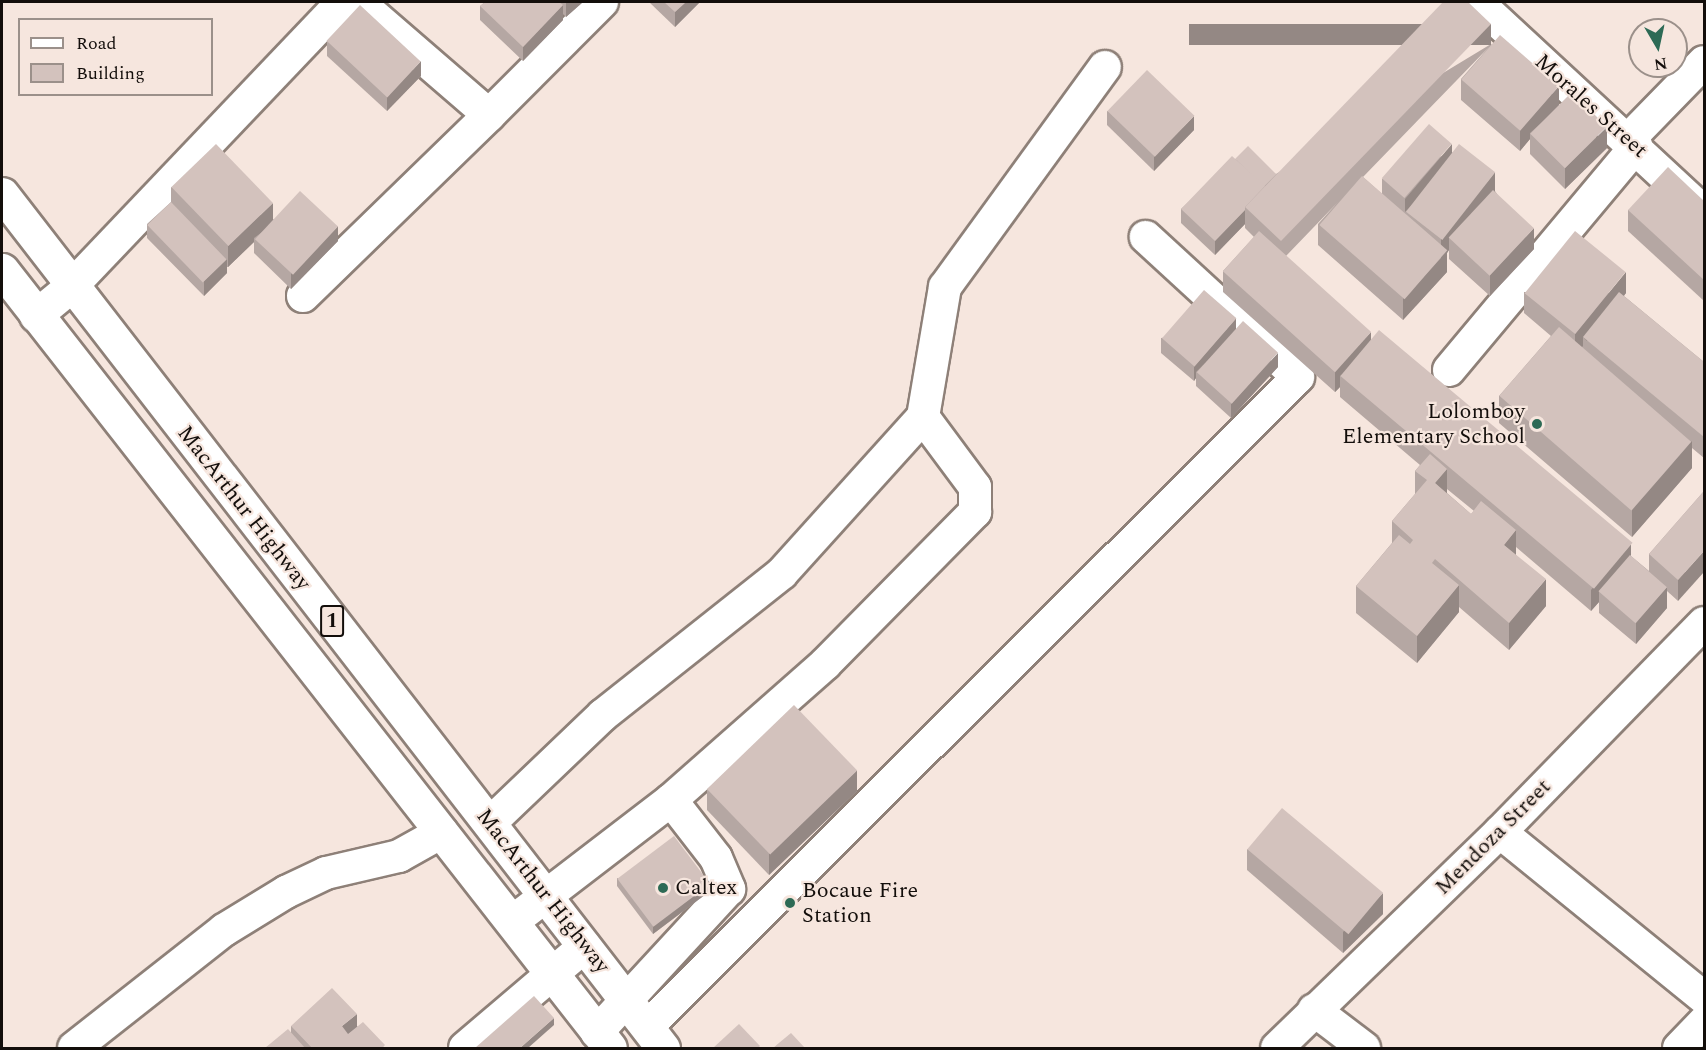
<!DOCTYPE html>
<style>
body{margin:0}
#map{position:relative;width:1706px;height:1050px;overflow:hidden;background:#f6e6de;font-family:Spectral,serif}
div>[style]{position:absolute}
.roads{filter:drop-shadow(2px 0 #8e8078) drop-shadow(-2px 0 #8e8078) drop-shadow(0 2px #8e8078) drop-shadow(0 -2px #8e8078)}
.minor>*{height:32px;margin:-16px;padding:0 16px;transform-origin:16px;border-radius:16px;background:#fff}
.highway>*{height:33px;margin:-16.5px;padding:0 16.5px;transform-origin:16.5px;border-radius:16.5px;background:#fff}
.wall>*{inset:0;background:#b5a7a3}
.shaded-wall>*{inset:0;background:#948884;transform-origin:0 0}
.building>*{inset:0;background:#d3c2bd;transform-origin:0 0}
.dots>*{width:16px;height:16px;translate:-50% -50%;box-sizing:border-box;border:3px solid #f6e6de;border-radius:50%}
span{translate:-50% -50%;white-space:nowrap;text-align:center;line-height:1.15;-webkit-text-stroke:4.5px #f6e6de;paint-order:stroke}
.shield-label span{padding:2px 4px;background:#f6e6de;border:2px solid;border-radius:4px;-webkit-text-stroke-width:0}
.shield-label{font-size:21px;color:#130e0b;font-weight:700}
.street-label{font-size:22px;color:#130e0b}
.poi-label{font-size:22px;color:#130e0b}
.right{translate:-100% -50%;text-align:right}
.left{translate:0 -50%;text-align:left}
.frame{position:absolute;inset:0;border:3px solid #130e0b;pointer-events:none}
.legend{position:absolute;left:18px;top:18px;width:195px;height:78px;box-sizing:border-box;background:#f6e6de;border:2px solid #9b908a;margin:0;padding:8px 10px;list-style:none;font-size:18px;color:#130e0b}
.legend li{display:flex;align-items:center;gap:12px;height:30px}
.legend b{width:30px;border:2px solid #9b908a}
.north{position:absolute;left:1628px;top:18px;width:60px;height:60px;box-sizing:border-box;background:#f6e6de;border:2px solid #9b908a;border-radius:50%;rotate:171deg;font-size:16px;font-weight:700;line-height:24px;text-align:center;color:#130e0b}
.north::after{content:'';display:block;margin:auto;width:21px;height:27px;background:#2d6a55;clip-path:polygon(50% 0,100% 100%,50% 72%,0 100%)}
</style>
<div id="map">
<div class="roads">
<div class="minor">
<div style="left:1477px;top:2px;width:309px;rotate:42.8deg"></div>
<div style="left:489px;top:115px;width:160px;rotate:-45deg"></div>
<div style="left:1629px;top:139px;width:107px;rotate:-45.8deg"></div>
<div style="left:303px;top:296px;width:260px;rotate:-44.2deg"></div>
<div style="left:489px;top:115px;width:173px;rotate:-139.2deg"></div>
<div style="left:36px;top:316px;width:45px;rotate:-39.6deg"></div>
<div style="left:71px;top:287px;width:393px;rotate:-46.4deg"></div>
<div style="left:1449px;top:370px;width:292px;rotate:-50.1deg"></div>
<div style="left:671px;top:800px;width:205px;rotate:-41.4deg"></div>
<div style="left:825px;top:664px;width:214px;rotate:-45.4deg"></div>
<div style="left:975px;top:512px;width:25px;rotate:-90deg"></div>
<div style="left:975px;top:487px;width:87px;rotate:-126.6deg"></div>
<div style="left:490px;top:823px;width:156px;rotate:-43.7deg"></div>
<div style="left:603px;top:715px;width:228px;rotate:-38.4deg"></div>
<div style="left:782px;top:573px;width:210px;rotate:-47.9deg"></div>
<div style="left:923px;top:417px;width:132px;rotate:-80.4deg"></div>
<div style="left:945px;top:287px;width:272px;rotate:-54deg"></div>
<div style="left:1500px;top:832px;width:263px;rotate:39.1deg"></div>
<div style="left:512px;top:922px;width:200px;rotate:-37.5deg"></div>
<div style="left:671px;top:800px;width:73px;rotate:52.2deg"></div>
<div style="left:716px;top:858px;width:34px;rotate:67deg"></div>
<div style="left:729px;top:889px;width:195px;rotate:132.7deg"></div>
<div style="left:1314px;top:1010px;width:63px;rotate:37.2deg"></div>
<div style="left:647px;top:1027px;width:920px;rotate:-44.96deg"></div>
<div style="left:1298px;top:377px;width:207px;rotate:-137.4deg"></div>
<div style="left:74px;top:1048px;width:191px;rotate:-38.2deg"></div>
<div style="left:224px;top:930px;width:73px;rotate:-31.5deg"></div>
<div style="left:286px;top:892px;width:44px;rotate:-25.4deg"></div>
<div style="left:326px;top:873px;width:75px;rotate:-13.1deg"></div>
<div style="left:399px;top:856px;width:49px;rotate:-29.2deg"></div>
<div style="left:465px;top:1048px;width:157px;rotate:-40.4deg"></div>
<div style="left:1277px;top:1048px;width:310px;rotate:-44.1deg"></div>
<div style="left:1500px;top:832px;width:292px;rotate:-45.7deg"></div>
<div style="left:1679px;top:1048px;width:36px;rotate:-46deg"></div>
</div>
<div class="highway">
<div style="left:2px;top:194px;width:1080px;rotate:52.26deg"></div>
<div style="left:2px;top:270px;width:987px;rotate:51.99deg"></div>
</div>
</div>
<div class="wall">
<div style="clip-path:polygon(485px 2px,583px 2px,566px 17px,563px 14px,563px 20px,523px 61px,480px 20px,480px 6px)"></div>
<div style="clip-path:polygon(649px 2px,700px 2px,675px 27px)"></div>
<div style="clip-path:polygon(327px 41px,421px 76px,387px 111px,327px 56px)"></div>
<div style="clip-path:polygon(evenodd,1491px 44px,1607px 148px,1565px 189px,1530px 154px,1530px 139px,1520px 151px,1461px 100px,1461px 79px,1489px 47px,1363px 177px,1382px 194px,1382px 179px,1452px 152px,1495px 191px,1534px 249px,1490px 296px,1449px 259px,1449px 250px,1447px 253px,1447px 272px,1403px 320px,1318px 245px,1318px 224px,1338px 202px,1286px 256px,1371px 340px,1649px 571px,1649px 554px,1704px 491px,1678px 601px,1667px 591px,1667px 608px,1636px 644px,1599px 613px,1599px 602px,1591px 611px,1516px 547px,1516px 555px,1546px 606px,1509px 650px,1459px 607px,1459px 612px,1417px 663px,1356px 613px,1356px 586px,1392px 543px,1392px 521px,1415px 494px,1415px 471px,1420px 465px,1340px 397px,1340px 387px,1335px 392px,1223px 292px,1223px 271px,1254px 237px,1245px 228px,1245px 224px,1215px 255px,1181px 223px,1181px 209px,1235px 159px,1276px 174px,1491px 44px,1447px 489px,1474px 511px,1471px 514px,1447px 493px,1447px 489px)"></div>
<div style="clip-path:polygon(1107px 111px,1194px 130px,1154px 171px,1107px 125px)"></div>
<div style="clip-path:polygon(171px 187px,273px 219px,338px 241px,291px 289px,254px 253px,254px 242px,228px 267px,227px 267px,227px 273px,204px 296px,147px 238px,147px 224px,171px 202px)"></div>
<div style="clip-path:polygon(1704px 201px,1704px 301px,1628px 231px,1628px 210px)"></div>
<div style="clip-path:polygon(1524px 292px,1626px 293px,1624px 296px,1704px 362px,1704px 458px,1692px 448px,1692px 468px,1632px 537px,1499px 423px,1499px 396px,1551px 336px,1524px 313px)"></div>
<div style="clip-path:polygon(1236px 329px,1278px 367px,1231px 418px,1196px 386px,1196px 378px,1194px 381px,1161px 353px,1161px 338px)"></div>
<div style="clip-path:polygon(707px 789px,857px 791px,769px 875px,707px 810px)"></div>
<div style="clip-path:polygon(1247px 849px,1383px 914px,1343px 953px,1247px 870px)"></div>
<div style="clip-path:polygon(617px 878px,710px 891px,653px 934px,617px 886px)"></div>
<div style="clip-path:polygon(291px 1026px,357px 1026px,385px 1048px,265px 1048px,291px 1032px)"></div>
</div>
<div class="shaded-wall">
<div style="clip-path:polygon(567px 2px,583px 2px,566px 17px,566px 3px)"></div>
<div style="clip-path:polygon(686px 2px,700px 2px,675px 27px,675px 12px)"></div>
<div style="clip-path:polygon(563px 5px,563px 20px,523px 61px,523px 47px)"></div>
<div style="left:1491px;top:24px;width:21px;height:302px;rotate:90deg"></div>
<div style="clip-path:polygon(421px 61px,421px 76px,387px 111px,387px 97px)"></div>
<div style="clip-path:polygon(1559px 86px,1559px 107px,1530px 133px,1530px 139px,1520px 151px,1520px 130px)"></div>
<div style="clip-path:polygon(1194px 116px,1194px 130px,1154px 171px,1154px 157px)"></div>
<div style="clip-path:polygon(1607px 127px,1607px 148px,1565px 189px,1565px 168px)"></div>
<div style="clip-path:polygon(1452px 144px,1452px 165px,1405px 212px,1405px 199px)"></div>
<div style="clip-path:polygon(1495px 172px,1495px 193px,1449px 238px,1449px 250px,1447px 253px,1447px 272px,1403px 320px,1403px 299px,1441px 258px,1441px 239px)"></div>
<div style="clip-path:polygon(273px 203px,273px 224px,254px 238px,254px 242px,228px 267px,228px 246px)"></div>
<div style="clip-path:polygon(1245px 210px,1245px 224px,1215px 255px,1215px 241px)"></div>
<div style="clip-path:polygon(338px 226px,338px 241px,291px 289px,291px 274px)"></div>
<div style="clip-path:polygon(1534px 228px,1534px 249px,1490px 296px,1490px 275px)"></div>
<div style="clip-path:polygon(227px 259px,227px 273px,204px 296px,204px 281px)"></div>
<div style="clip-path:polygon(1626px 272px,1626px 293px,1587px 341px,1583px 337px,1583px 346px,1575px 355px,1575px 334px)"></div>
<div style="clip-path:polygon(1236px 318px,1236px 333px,1196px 372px,1196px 378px,1194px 381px,1194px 367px)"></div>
<div style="clip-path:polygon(1371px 332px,1371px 353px,1340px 376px,1340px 387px,1335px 392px,1335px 371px)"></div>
<div style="clip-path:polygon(1278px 353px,1278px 367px,1231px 418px,1231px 404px)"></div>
<div style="clip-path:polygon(1692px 441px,1692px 468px,1632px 537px,1632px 510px)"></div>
<div style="clip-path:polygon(1447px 469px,1447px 495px,1435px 483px)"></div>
<div style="clip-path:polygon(1516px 530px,1516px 556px,1504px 545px)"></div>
<div style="clip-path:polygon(1631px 544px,1631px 565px,1599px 592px,1599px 602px,1591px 611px,1591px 590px)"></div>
<div style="clip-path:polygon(1704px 551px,1704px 572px,1678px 601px,1678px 580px)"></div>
<div style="clip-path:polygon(1546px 579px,1546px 606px,1509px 650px,1509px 623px)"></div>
<div style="clip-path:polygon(1459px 585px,1459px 612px,1417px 663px,1417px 636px)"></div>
<div style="clip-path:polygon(1667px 587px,1667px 608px,1636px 644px,1636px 623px)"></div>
<div style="clip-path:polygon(857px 770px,857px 791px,769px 875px,769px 854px)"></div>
<div style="clip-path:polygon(710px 884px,710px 891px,653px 934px,653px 926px)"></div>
<div style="clip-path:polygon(1383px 893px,1383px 914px,1343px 953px,1343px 932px)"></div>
<div style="clip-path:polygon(357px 1014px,357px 1029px,342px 1041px,342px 1026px)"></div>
<div style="clip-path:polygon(554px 1018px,554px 1025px,528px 1048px,520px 1048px)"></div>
</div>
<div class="building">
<div style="clip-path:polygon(485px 2px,559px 2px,563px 5px,523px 47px,480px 6px)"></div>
<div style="clip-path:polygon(664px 2px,686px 2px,675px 12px)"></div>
<div style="clip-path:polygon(1443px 2px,1468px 2px,1491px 24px,1281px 241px,1245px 207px)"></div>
<div style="left:360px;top:5px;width:83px;height:49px;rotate:43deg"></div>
<div style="left:1500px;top:35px;width:78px;height:59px;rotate:41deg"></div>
<div style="left:1147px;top:70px;width:66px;height:57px;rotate:44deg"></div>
<div style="left:1572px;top:92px;width:49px;height:59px;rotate:45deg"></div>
<div style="left:1429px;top:124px;width:30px;height:72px;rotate:41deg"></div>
<div style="left:216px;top:144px;width:82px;height:62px;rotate:46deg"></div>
<div style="left:1459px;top:144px;width:46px;height:86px;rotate:38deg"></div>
<div style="left:1248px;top:146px;width:40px;height:18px;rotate:45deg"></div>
<div style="clip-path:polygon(1232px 156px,1265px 186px,1245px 207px,1245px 210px,1215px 241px,1181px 209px)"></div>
<div style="clip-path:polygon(1668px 167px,1704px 201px,1704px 280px,1628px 210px)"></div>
<div style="left:1362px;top:176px;width:113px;height:65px;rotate:41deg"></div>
<div style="left:1493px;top:190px;width:56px;height:65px;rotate:43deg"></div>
<div style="left:300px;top:191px;width:52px;height:66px;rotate:43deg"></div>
<div style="left:171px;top:202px;width:80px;height:33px;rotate:46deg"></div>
<div style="left:1259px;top:231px;width:151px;height:54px;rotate:42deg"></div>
<div style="left:1575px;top:231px;width:65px;height:80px;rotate:39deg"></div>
<div style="left:1204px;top:290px;width:43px;height:64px;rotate:41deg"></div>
<div style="clip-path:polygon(1619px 292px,1704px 362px,1704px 437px,1583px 337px)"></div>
<div style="left:1243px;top:321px;width:47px;height:69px;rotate:42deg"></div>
<div style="left:1559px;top:327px;width:175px;height:91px;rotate:41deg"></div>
<div style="left:1379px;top:330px;width:331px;height:60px;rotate:40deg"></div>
<div style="clip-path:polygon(1430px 454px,1447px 469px,1435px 483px,1471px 514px,1481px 501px,1516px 530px,1504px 545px,1546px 579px,1509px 623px,1435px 559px,1432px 563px,1459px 585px,1417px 636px,1356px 586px,1399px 535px,1410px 544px,1413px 540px,1392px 521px,1427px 480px,1415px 471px)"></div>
<div style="clip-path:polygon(1704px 491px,1704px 551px,1678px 580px,1649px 554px)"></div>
<div style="left:1630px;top:555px;width:49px;height:48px;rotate:41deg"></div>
<div style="left:794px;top:705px;width:91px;height:121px;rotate:46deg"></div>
<div style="left:1282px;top:808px;width:132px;height:54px;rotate:40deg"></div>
<div style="left:674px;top:836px;width:60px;height:71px;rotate:53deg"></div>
<div style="clip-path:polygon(332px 988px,357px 1014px,342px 1026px,348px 1034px,363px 1022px,385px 1045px,382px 1048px,312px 1048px,291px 1026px)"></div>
<div style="clip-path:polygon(534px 996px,554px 1018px,520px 1048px,475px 1048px)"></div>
<div style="clip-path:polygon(739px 1024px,760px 1046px,758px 1048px,713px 1048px)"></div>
<div style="clip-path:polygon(288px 1029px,305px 1048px,265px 1048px)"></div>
<div style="clip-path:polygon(791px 1033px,805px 1048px,773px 1048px)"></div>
</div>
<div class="dots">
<div style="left:1537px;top:424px;background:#2d6a55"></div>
<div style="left:663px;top:888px;background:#2d6a55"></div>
<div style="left:790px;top:903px;background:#2d6a55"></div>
</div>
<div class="shield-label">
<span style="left:332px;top:621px">1</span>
</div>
<div class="street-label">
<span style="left:1591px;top:106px;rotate:42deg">Morales Street</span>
<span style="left:244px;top:508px;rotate:52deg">MacArthur Highway</span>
<span style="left:1493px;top:837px;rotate:-45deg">Mendoza Street</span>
<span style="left:543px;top:891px;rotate:52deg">MacArthur Highway</span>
</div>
<div class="poi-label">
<span class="right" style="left:1525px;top:424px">Lolomboy<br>Elementary School</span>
<span class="left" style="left:675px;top:888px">Caltex</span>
<span class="left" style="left:802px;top:903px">Bocaue Fire<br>Station</span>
</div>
<div class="frame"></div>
<ul class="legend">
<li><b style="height:8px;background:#fff"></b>Road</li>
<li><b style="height:16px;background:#d3c2bd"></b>Building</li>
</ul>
<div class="north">N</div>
</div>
